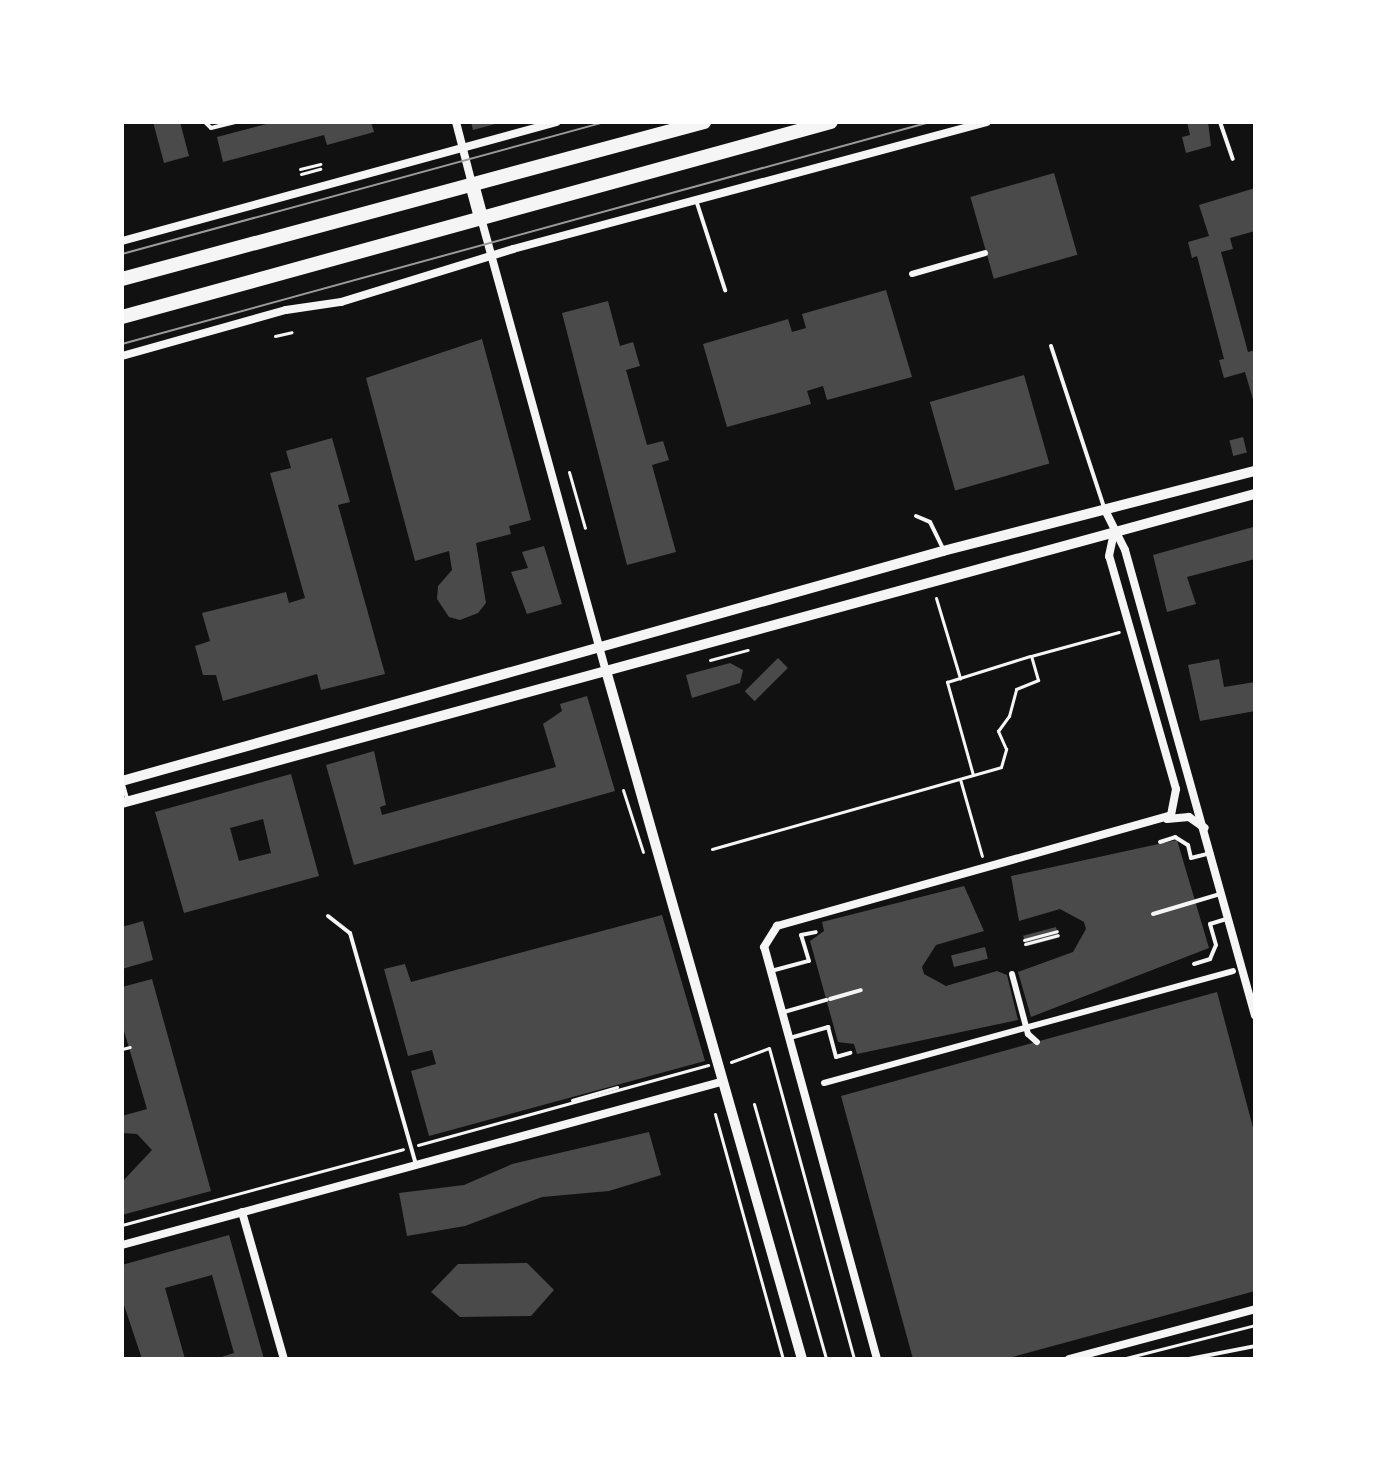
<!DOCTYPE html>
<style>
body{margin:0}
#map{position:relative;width:1377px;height:1481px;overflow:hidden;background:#111;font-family:"Playfair Display",serif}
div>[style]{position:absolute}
.building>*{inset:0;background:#4a4a4a;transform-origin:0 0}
.path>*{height:3px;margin:-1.5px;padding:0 1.5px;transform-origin:1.5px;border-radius:1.5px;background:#f5f5f5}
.service>*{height:4px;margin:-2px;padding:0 2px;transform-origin:2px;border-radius:2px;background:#f5f5f5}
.pedestrian>*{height:6px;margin:-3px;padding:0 3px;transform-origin:3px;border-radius:3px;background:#f5f5f5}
.minor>*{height:8px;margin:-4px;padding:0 4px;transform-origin:4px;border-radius:4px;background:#f5f5f5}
.tertiary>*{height:10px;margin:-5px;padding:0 5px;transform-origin:5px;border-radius:5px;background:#f5f5f5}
.primary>*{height:14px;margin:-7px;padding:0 7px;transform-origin:7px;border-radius:7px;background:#f5f5f5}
.tram>*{height:2px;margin:-1px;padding:0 1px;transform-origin:1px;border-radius:1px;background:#9a9a9a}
span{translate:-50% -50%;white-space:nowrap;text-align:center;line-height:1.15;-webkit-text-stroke:7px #fff;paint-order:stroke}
.frame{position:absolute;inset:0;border:124px solid #fff;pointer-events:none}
</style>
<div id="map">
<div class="building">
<div style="clip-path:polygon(153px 122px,180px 122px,189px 156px,164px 163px)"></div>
<div style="clip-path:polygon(274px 122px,371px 122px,374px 132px,327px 145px,324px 135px,223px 162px,217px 137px)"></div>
<div style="clip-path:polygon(471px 122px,499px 122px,499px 123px,473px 130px)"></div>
<div style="clip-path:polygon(1187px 122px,1208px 122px,1211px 146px,1186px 153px,1182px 137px,1190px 135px)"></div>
<div style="left:1054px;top:173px;width:85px;height:87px;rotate:74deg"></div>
<div style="clip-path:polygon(1255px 188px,1255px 231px,1230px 238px,1233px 249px,1221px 252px,1248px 352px,1255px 350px,1254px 403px,1245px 372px,1224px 378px,1219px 360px,1224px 359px,1197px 256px,1192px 258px,1188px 242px,1209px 236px,1199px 205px)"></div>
<div style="clip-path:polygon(886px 290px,912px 377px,827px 400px,823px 386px,807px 391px,811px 404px,727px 427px,703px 344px,788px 319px,792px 332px,806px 328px,802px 314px)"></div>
<div style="clip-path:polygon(608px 301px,620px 346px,633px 342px,640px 366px,626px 370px,647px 445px,663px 441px,669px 460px,652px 465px,676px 552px,627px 565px,562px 313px)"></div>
<div style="clip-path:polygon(482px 339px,531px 520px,509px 526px,511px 534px,476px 543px,486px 603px,478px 613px,460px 620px,449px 617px,437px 599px,438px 586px,452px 570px,449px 551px,415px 561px,366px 378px)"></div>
<div style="left:1024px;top:375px;width:92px;height:98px;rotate:74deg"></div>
<div style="left:1243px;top:437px;width:16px;height:14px;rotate:76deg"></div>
<div style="clip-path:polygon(332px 438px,350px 502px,338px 505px,385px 674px,321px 690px,317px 674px,223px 701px,216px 675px,203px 675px,195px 646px,210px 641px,202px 613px,286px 592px,289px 603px,305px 598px,270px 473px,291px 468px,286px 451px)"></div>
<div style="clip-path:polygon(1253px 527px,1255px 559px,1187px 577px,1196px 604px,1167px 612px,1153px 555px)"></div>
<div style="clip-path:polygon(544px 546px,562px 604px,527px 614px,511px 572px,528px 568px,522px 552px)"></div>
<div style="left:778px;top:658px;width:14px;height:47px;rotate:45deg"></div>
<div style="clip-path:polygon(1219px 659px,1224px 687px,1255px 682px,1255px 711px,1200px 721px,1188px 665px)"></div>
<div style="clip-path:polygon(730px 663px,743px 670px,740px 683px,692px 698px,686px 675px)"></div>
<div style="clip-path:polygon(587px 696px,615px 791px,354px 865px,326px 765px,374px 751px,386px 805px,380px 807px,382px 815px,556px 767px,543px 724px,562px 711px,560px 704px)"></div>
<div style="clip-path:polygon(evenodd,291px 774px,319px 876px,184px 913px,155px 812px,291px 774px,263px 819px,271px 853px,239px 861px,230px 828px,263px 819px)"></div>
<div style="clip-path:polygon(1177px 840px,1209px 948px,1031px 1017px,1018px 972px,1073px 952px,1086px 929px,1084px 922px,1060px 909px,1019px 921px,1011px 876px)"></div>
<div style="clip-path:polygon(964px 886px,984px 931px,936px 945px,922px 967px,924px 974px,946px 986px,997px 971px,1007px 975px,1018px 1020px,857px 1054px,854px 1044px,838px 1042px,810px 941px,824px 931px,822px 922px)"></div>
<div style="clip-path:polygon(662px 915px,705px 1061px,429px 1136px,411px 1071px,436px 1064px,432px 1050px,408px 1056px,384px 969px,405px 964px,411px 982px)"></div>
<div style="clip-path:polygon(143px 921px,153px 960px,122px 969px,122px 927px)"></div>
<div style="left:1056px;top:927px;width:11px;height:34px;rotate:75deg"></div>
<div style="left:985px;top:947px;width:12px;height:35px;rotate:76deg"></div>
<div style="clip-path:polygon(152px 979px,211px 1191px,122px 1215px,122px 1182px,152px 1150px,137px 1134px,122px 1133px,122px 1116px,147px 1109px,122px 1024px,122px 987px)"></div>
<div style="clip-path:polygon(1217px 992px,1255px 1135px,1255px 1291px,1005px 1359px,913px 1359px,841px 1096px)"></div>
<div style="clip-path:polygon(649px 1132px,661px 1175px,609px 1191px,542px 1197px,465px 1226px,407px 1236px,399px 1193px,464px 1185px,512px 1164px)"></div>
<div style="clip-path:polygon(229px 1235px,264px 1359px,215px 1359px,234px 1353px,212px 1275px,165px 1288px,185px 1359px,142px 1359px,122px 1299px,122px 1265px)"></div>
<div style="clip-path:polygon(527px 1263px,554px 1290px,531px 1316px,460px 1317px,431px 1292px,458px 1264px)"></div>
</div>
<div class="path">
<div style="left:300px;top:169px;width:21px;rotate:-14deg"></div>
<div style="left:301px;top:174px;width:20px;rotate:-15deg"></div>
<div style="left:275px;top:336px;width:17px;rotate:-13deg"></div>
<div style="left:569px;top:472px;width:58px;rotate:74.1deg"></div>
<div style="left:936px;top:598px;width:84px;rotate:73.3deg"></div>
<div style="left:710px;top:660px;width:39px;rotate:-15deg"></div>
<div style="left:973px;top:775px;width:97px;rotate:-105.6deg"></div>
<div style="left:947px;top:682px;width:87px;rotate:-17.4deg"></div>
<div style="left:960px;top:779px;width:80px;rotate:74.1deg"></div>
<div style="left:623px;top:790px;width:65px;rotate:72.1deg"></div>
<div style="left:712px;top:849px;width:300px;rotate:-15.8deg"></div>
<div style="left:1001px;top:767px;width:19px;rotate:-74deg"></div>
<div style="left:1006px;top:749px;width:20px;rotate:-114deg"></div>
<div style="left:998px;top:731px;width:19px;rotate:-54deg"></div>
<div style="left:1009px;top:716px;width:28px;rotate:-75deg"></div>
<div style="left:1016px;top:689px;width:24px;rotate:-22deg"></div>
<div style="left:1038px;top:680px;width:25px;rotate:-106deg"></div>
<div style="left:1031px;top:656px;width:91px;rotate:-15.3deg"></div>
<div style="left:1024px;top:940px;width:34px;rotate:-15deg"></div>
<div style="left:1025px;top:944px;width:34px;rotate:-15deg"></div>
<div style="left:122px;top:1049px;width:8px;rotate:-14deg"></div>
<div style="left:731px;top:1062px;width:40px;rotate:-20.2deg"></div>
<div style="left:769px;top:1048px;width:322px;rotate:74.7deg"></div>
<div style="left:572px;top:1100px;width:47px;rotate:-16.1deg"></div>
<div style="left:754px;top:1104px;width:265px;rotate:74.2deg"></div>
<div style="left:715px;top:1114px;width:254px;rotate:74.5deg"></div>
<div style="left:418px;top:1145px;width:301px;rotate:-15.4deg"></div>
<div style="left:122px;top:1225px;width:291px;rotate:-15.1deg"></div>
<div style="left:1122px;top:1359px;width:137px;rotate:-14.3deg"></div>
</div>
<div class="service">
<div style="left:205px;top:122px;width:8px;rotate:45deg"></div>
<div style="left:211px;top:128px;width:25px;rotate:-14deg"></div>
<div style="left:1220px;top:122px;width:39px;rotate:71deg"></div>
<div style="left:696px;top:200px;width:95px;rotate:72.1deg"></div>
<div style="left:1051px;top:346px;width:173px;rotate:71.8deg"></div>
<div style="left:916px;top:516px;width:15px;rotate:23deg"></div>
<div style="left:930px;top:522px;width:30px;rotate:64deg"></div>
<div style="left:122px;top:781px;width:19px;rotate:74deg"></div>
<div style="left:1160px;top:842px;width:16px;rotate:-18deg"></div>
<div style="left:1175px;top:837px;width:15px;rotate:32deg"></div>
<div style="left:1188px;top:845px;width:13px;rotate:77deg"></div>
<div style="left:1191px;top:858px;width:21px;rotate:-14deg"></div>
<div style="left:1153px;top:914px;width:70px;rotate:-16.6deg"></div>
<div style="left:328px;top:916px;width:28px;rotate:38deg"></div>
<div style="left:350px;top:933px;width:241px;rotate:74.1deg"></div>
<div style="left:1194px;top:964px;width:17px;rotate:-17deg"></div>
<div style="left:1210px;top:959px;width:15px;rotate:-67deg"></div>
<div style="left:1216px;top:945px;width:22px;rotate:-106deg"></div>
<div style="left:1210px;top:924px;width:17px;rotate:-17deg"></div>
<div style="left:771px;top:971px;width:39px;rotate:-15deg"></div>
<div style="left:809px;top:961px;width:27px;rotate:-107deg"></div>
<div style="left:801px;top:935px;width:15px;rotate:-11deg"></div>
<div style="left:830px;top:999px;width:32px;rotate:-16deg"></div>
<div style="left:784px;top:1012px;width:44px;rotate:-15.9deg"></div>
<div style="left:790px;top:1038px;width:40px;rotate:-16deg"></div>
<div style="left:828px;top:1027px;width:31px;rotate:75deg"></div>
<div style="left:836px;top:1057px;width:15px;rotate:-16deg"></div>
<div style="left:1189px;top:1359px;width:67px;rotate:-11.1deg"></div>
</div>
<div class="pedestrian">
<div style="left:912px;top:274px;width:76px;rotate:-16deg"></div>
<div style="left:1012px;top:974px;width:62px;rotate:75.1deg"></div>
<div style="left:1028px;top:1034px;width:12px;rotate:42deg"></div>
<div style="left:824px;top:1083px;width:424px;rotate:-15.3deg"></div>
</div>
<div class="minor">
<div style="left:456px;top:122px;width:64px;rotate:75.5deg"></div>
<div style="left:481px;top:218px;width:473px;rotate:74.6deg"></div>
<div style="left:122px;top:241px;width:450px;rotate:-15.3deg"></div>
<div style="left:122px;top:356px;width:170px;rotate:-15.7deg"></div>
<div style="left:286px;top:310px;width:56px;rotate:-8.3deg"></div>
<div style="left:341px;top:302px;width:180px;rotate:-17.1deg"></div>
<div style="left:513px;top:249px;width:490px;rotate:-15deg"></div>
<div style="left:1106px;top:512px;width:42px;rotate:63.4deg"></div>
<div style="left:1125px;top:550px;width:483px;rotate:74.4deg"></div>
<div style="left:1167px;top:819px;width:22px;rotate:-5deg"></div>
<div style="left:1189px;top:817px;width:19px;rotate:35deg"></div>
<div style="left:242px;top:1212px;width:153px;rotate:74.1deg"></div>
<div style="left:122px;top:1245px;width:621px;rotate:-15.22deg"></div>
<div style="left:877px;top:1359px;width:427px;rotate:-105.3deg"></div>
<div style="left:764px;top:947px;width:25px;rotate:-58deg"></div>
<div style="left:777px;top:926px;width:409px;rotate:-15.7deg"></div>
<div style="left:1171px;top:815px;width:26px;rotate:-79deg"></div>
<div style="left:1176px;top:789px;width:242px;rotate:-106deg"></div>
<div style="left:1109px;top:556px;width:24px;rotate:-78deg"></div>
<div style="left:1069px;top:1359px;width:193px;rotate:-15deg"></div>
</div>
<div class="tertiary">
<div style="left:607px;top:674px;width:712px;rotate:74.11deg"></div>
<div style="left:122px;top:781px;width:853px;rotate:-15.65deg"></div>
<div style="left:943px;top:551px;width:322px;rotate:-14.4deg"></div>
<div style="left:122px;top:803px;width:1174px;rotate:-15.26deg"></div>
</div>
<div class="primary">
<div style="left:472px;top:184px;width:35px;rotate:75deg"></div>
<div style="left:122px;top:279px;width:603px;rotate:-15.1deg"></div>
<div style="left:122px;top:317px;width:735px;rotate:-15.38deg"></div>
</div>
<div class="tram">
<div style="left:122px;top:254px;width:501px;rotate:-15.29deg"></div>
<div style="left:122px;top:344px;width:838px;rotate:-15.36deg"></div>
</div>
<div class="frame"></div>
</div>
